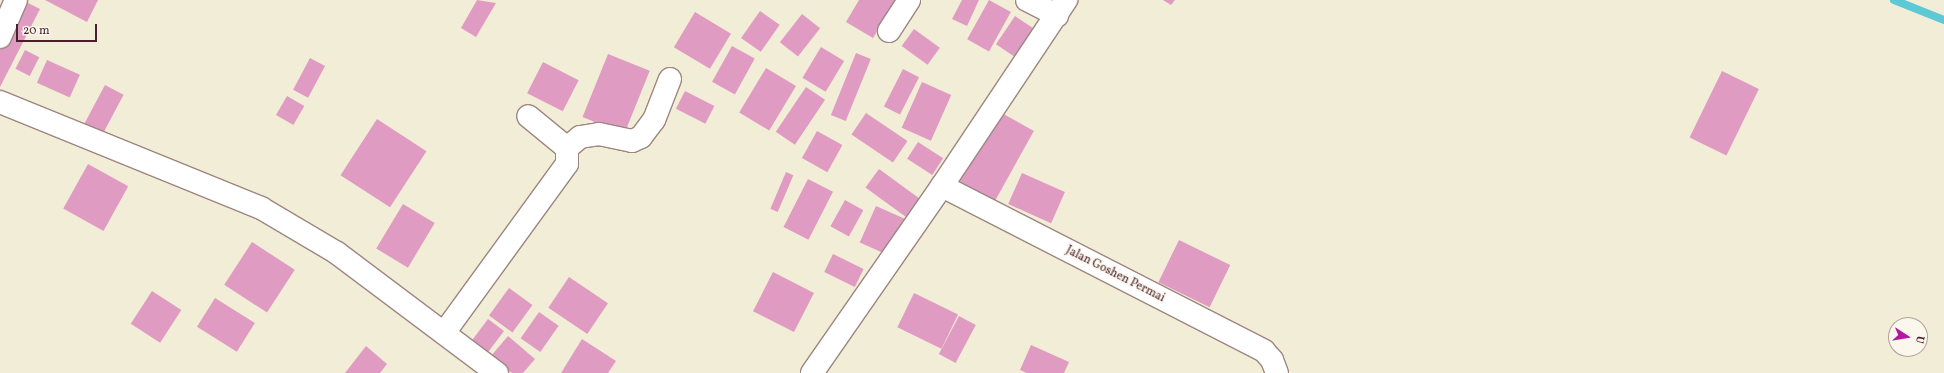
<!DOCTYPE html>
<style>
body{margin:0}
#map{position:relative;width:1944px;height:373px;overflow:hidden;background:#f2edd6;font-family:Vollkorn,serif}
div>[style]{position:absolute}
.stream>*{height:8px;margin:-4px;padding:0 4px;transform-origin:4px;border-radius:4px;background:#5ec9d6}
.building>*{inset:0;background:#e09bc3;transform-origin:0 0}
.roads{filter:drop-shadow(1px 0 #9e8680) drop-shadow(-1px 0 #9e8680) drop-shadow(0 1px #9e8680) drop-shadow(0 -1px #9e8680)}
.street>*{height:22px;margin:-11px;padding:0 11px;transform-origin:11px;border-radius:11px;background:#fff}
span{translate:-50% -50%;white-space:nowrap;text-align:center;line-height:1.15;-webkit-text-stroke:3px #fbf7ec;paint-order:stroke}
.street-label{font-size:12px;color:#4a1f2b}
.north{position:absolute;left:1888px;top:317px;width:40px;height:40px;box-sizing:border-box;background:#fbf7ec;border:1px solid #b4a19f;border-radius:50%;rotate:102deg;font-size:11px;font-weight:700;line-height:16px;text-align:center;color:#4a1f2b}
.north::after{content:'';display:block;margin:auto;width:14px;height:18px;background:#b5179e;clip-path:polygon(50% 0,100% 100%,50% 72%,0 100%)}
.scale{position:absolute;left:16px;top:24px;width:81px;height:18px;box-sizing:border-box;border:2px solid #4a1f2b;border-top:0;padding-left:5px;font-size:12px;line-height:14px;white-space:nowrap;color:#4a1f2b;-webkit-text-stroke:3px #fbf7ec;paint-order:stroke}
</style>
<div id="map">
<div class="stream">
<div style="left:1894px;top:0;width:54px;rotate:21.8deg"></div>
</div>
<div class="building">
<div style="clip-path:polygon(22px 0,40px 9px,0 87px,0 40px)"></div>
<div style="clip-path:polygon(45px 0,98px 0,87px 22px)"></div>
<div style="clip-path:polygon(477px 0,496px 3px,476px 37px,461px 28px)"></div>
<div style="clip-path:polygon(859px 0,897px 0,873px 38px,846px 22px)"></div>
<div style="clip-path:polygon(962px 0,979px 0,967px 26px,952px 19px)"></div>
<div style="left:989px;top:0;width:25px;height:45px;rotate:29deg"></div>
<div style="clip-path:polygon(1163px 0,1175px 0,1171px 5px)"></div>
<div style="left:760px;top:11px;width:24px;height:33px;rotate:35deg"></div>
<div style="left:695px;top:12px;width:42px;height:41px;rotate:31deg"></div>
<div style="left:802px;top:14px;width:23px;height:36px;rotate:38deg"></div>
<div style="left:1015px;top:16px;width:23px;height:34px;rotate:34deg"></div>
<div style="left:914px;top:29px;width:32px;height:21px;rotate:36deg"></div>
<div style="left:732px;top:46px;width:26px;height:41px;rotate:29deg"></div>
<div style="left:821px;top:47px;width:27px;height:36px;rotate:31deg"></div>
<div style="left:25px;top:50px;width:16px;height:21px;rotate:27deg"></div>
<div style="left:856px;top:53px;width:16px;height:67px;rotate:22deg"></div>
<div style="left:608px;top:54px;width:45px;height:68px;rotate:22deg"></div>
<div style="left:310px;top:58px;width:17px;height:36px;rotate:28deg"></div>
<div style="left:47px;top:60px;width:36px;height:25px;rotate:24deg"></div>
<div style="left:543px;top:62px;width:40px;height:35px;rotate:27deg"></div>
<div style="left:766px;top:68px;width:35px;height:52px;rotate:31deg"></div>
<div style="left:903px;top:69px;width:18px;height:42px;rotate:27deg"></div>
<div style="left:1722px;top:71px;width:41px;height:74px;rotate:26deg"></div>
<div style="left:922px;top:82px;width:32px;height:50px;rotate:24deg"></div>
<div style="left:105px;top:85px;width:21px;height:44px;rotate:28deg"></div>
<div style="left:806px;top:87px;width:23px;height:54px;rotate:34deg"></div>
<div style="left:685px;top:91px;width:33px;height:20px;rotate:27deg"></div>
<div style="left:287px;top:96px;width:20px;height:22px;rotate:30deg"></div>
<div style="left:998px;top:111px;width:41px;height:80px;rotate:29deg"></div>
<div style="left:866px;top:113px;width:50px;height:26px;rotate:34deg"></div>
<div style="left:377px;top:119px;width:59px;height:67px;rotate:33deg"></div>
<div style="left:817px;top:131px;width:29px;height:31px;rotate:29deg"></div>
<div style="left:918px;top:142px;width:30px;height:20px;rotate:33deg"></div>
<div style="left:88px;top:164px;width:46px;height:51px;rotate:29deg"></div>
<div style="left:879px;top:169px;width:56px;height:23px;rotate:36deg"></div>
<div style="left:786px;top:172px;width:8px;height:40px;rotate:23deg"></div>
<div style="left:1022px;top:173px;width:47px;height:34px;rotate:24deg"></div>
<div style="left:808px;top:179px;width:28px;height:54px;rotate:27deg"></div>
<div style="left:845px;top:200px;width:21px;height:30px;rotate:29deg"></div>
<div style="left:403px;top:204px;width:37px;height:52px;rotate:31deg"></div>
<div style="left:876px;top:206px;width:32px;height:40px;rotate:24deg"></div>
<div style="left:1179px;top:240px;width:57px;height:47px;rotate:26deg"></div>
<div style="left:252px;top:242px;width:51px;height:51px;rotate:33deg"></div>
<div style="left:833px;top:254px;width:34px;height:20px;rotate:26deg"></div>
<div style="left:773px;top:272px;width:46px;height:44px;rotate:27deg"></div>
<div style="left:569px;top:277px;width:47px;height:37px;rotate:34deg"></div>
<div style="left:509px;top:288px;width:29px;height:34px;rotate:36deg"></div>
<div style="left:152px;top:291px;width:35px;height:39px;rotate:33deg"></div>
<div style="left:914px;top:293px;width:49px;height:38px;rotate:26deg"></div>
<div style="left:215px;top:298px;width:47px;height:34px;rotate:32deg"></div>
<div style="left:539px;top:312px;width:24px;height:32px;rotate:35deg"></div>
<div style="left:959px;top:316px;width:19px;height:43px;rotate:28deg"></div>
<div style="left:488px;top:319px;width:20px;height:34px;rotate:37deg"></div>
<div style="clip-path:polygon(508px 336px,535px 359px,523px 373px,512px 373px,491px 356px)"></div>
<div style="clip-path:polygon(582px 339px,616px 361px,608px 373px,561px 373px)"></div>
<div style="clip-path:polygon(1031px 345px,1069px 362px,1064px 373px,1027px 373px,1020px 370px)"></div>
<div style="clip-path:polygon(366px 346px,387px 364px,380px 373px,345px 373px)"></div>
</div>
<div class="roads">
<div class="street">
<div style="left:1027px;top:0;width:34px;rotate:27deg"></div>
<div style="left:889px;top:31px;width:37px;rotate:-57deg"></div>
<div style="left:0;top:37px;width:40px;rotate:-66.6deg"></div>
<div style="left:0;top:102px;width:282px;rotate:22.1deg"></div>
<div style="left:261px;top:208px;width:88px;rotate:30.6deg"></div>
<div style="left:337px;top:253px;width:200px;rotate:36.9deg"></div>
<div style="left:567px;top:148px;width:17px;rotate:-40deg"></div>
<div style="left:580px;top:137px;width:19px;rotate:-9deg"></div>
<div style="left:599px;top:134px;width:34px;rotate:12deg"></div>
<div style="left:632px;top:141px;width:10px;rotate:-24deg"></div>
<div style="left:641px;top:137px;width:21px;rotate:-53deg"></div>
<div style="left:654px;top:120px;width:44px;rotate:-68.7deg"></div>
<div style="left:942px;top:186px;width:362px;rotate:27.1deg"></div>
<div style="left:1264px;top:351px;width:12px;rotate:48deg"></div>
<div style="left:1272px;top:360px;width:14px;rotate:69deg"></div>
<div style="left:444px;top:333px;width:209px;rotate:-54deg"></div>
<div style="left:567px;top:164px;width:16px;rotate:-90deg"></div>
<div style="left:567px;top:148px;width:50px;rotate:-140.6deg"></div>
<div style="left:812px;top:373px;width:228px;rotate:-55.2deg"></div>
<div style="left:942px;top:186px;width:224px;rotate:-56.3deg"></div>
</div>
</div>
<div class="street-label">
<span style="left:1115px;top:275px;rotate:27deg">Jalan Goshen Permai</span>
</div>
<div class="north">U</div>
<div class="scale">20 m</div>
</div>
